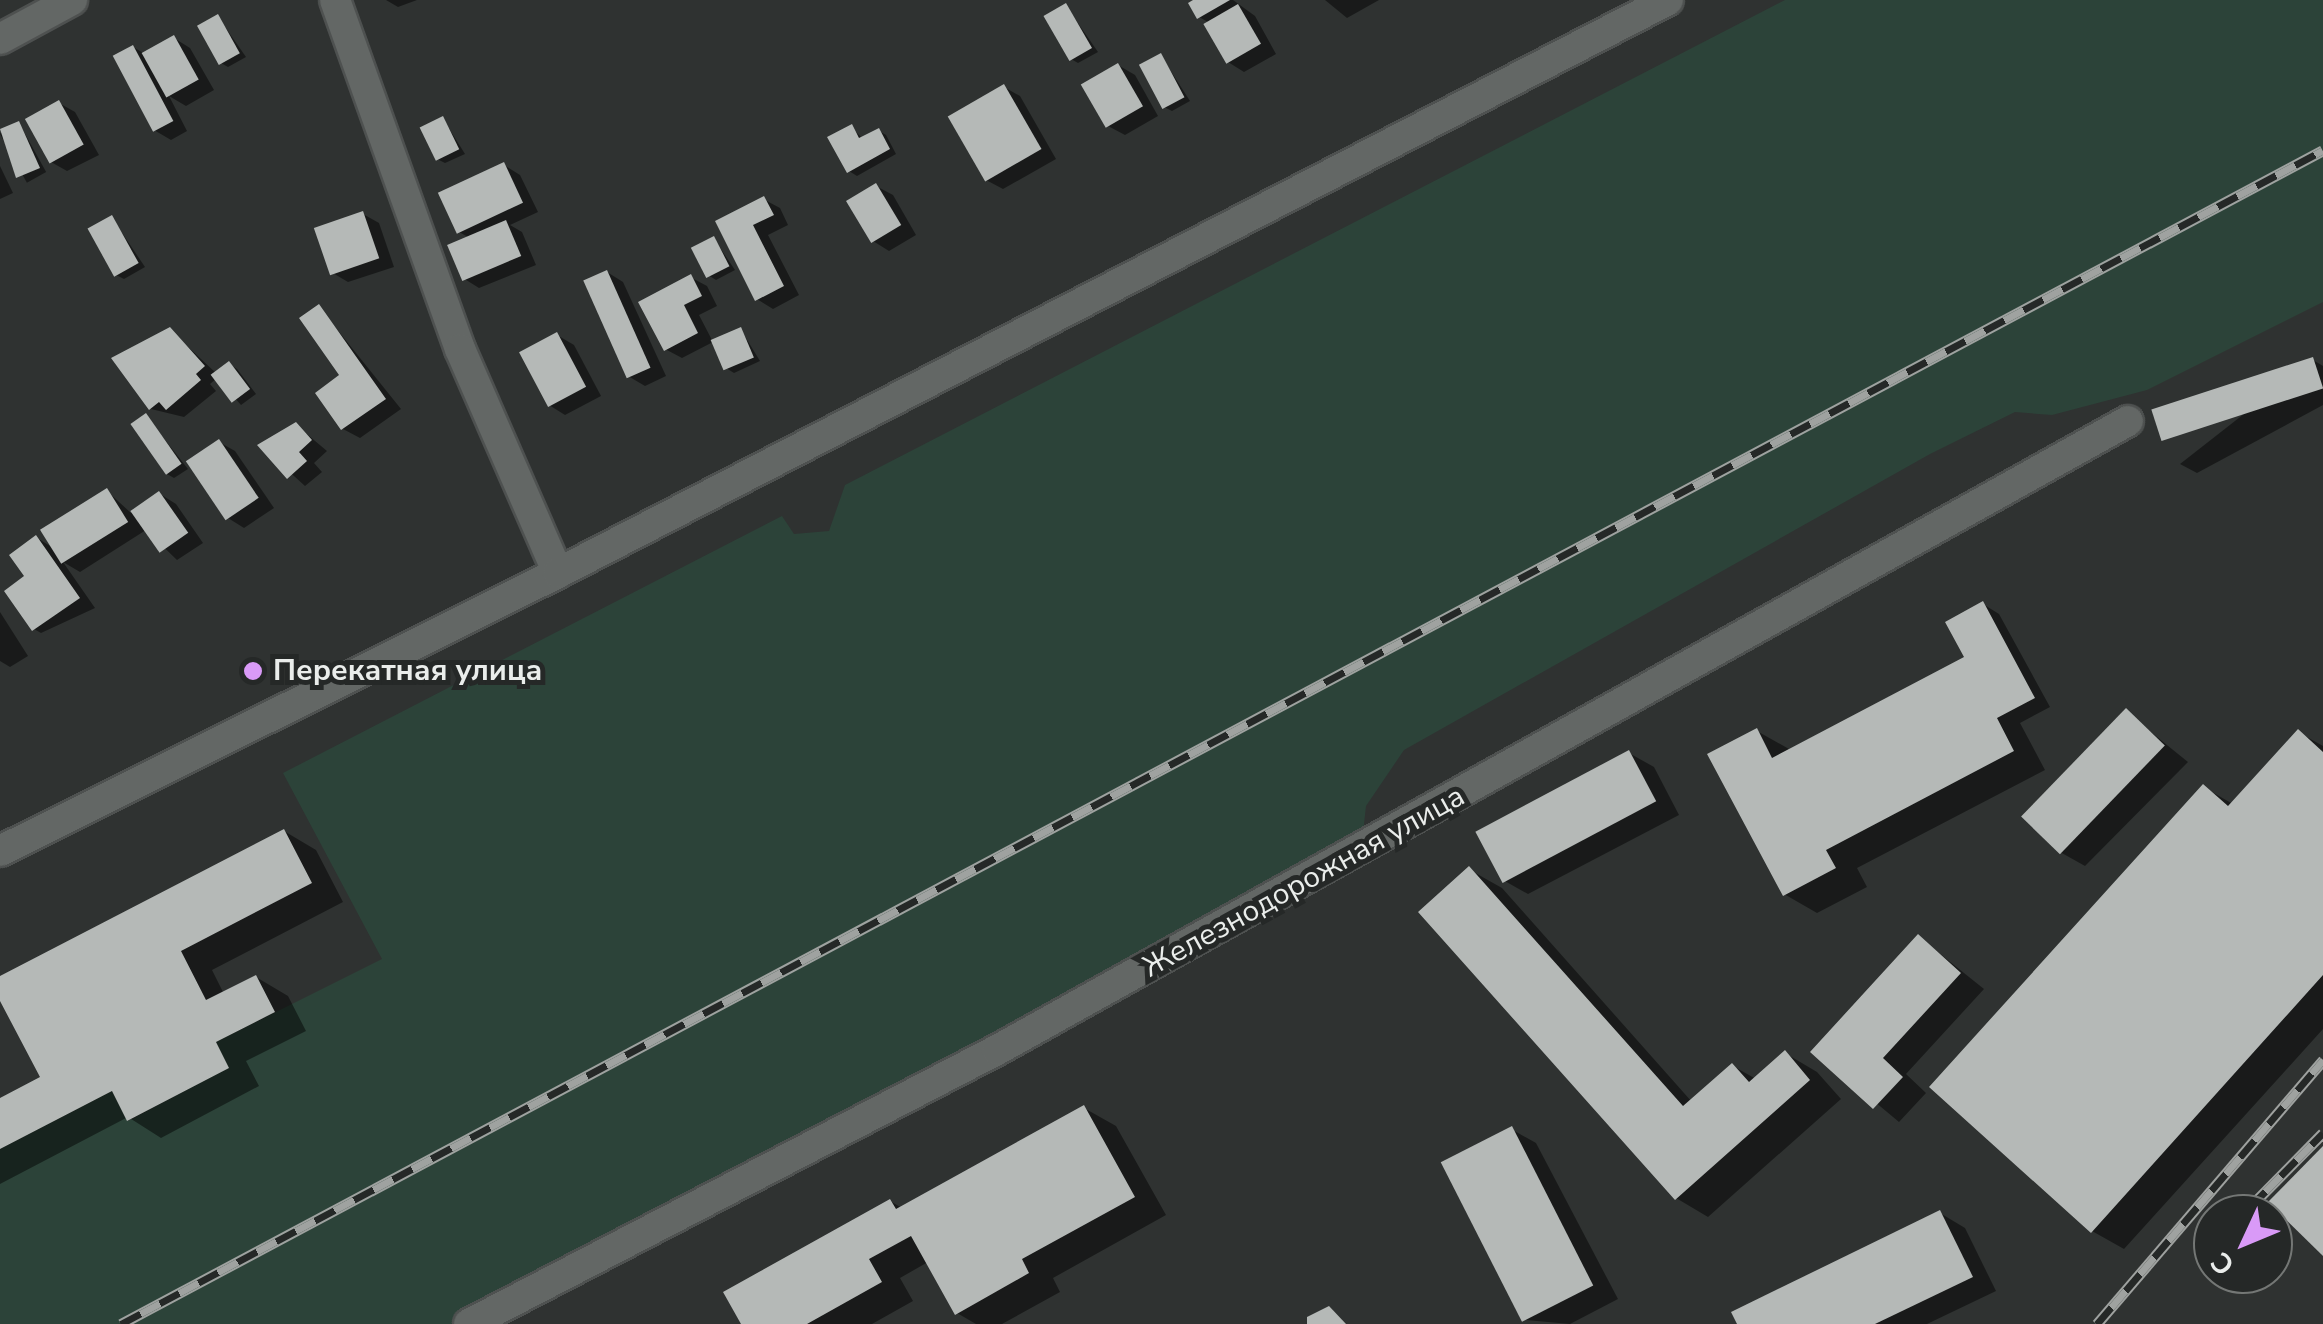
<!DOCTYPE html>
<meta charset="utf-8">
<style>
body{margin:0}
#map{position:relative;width:2323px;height:1324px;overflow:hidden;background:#2f3231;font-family:"Nunito Sans",sans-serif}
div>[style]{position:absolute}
.green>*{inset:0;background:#2c4339}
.shadow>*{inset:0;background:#0007;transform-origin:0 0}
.building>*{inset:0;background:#b5b9b7;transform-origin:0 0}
.roads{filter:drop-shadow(2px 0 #4e5150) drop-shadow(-2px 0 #4e5150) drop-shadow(0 2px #4e5150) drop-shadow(0 -2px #4e5150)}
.minor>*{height:30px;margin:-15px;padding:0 15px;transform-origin:15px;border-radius:15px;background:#636765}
.rail>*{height:11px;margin-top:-5.5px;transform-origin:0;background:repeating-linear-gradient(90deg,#252827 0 22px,#9fa2a0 0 44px);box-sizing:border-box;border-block:2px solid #9fa2a0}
.dots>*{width:28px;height:28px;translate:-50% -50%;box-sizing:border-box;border:5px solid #252827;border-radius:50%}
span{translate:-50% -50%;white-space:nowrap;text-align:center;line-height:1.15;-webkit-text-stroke:10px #252827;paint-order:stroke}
.poi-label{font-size:30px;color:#eaedeb;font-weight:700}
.left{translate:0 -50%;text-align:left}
.street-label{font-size:30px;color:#eaedeb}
.north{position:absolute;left:2193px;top:1194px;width:100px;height:100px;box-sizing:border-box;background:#252827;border:2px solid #747775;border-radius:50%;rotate:226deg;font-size:28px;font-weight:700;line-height:40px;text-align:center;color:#eaedeb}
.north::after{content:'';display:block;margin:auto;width:35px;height:45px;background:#d99af7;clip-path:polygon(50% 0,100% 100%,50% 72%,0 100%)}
</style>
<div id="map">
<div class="green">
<div style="clip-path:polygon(1785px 0,2323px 0,2323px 302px,2147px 390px,2052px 415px,2015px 412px,1930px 454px,1404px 750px,1366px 806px,1361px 851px,469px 1324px,0 1324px,0 1149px,112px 1091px,128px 1121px,228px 1068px,216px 1042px,382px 959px,283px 773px,782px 516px,794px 534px,829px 531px,845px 485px)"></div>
</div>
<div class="shadow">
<div style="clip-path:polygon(386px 0,417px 0,398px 7px)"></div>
<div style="clip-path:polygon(1198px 0,1233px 0,1255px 16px,1276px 54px,1244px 72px,1228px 62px,1210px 23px,1199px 17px)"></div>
<div style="clip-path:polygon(1325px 0,1379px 0,1347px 18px)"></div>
<div style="clip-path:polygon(1066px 6px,1098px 52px,1078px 63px,1071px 59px)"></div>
<div style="clip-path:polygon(218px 17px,246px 57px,228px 67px,221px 63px)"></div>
<div style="clip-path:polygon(174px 38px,190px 48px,214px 90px,186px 106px,169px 96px,187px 131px,171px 140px,154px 130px,133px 47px,145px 54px)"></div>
<div style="clip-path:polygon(1161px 56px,1190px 101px,1172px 111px,1164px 107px)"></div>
<div style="clip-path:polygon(1118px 65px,1135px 75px,1158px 116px,1125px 135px,1108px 126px)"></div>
<div style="clip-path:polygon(1004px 87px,1020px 96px,1056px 159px,1003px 189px,986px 180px)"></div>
<div style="clip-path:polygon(59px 103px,75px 112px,99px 155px,67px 171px,51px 162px)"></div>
<div style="clip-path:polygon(443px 119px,465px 154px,445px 163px,437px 159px)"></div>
<div style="left:19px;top:123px;width:56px;height:22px;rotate:61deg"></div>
<div style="clip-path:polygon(851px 127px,863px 139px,879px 131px,886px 135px,896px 154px,857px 176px,849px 171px)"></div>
<div style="clip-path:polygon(504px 165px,520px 175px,538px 212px,510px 225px,522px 232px,536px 265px,479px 288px,463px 278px,470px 238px,459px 232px)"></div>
<div style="clip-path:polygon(0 166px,13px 193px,0 199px)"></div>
<div style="clip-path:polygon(876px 186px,893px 195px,916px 235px,889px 251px,873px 241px)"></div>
<div style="clip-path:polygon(763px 199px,780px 208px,788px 225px,768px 235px,799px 295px,773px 309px,757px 299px,718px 222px)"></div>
<div style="clip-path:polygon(363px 214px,379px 223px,394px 267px,348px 282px,331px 272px)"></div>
<div style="clip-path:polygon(112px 218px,145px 267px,124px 279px,116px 275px)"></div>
<div style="clip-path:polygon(714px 239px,735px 270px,716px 280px,708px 275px)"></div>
<div style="clip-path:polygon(607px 272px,623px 282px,666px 376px,645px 386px,628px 376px)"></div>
<div style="clip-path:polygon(690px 277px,707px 286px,717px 306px,699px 315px,713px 342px,682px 358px,665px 349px)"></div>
<div style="clip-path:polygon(319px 307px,401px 409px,360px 438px,343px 429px,318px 393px,343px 376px)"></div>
<div style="clip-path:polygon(170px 330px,217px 374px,229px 364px,237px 369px,256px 394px,241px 405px,217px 378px,210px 384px,216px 391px,184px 417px,151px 409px,115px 359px)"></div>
<div style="clip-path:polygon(741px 330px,760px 361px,734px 373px,726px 368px)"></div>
<div style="clip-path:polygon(557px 335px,574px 345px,601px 396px,565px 415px,549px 405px)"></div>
<div style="clip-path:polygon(2313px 360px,2323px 366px,2323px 405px,2197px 473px,2180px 464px)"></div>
<div style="clip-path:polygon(146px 416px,188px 469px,174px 478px,167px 474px)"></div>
<div style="clip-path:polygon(296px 425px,327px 451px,314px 463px,322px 472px,305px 486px,261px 446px)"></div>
<div style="clip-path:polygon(219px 442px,235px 451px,274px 508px,244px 528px,228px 518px)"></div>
<div style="clip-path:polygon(107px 491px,131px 513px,160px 494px,176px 504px,203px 543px,177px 560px,146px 530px,80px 572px,63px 562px,95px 608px,41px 633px,34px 629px,27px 577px,37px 538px,55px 549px)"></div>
<div style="clip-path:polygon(1983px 604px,1999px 614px,2050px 707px,2020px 723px,2045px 770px,1857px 868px,1867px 887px,1817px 913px,1784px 894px,1757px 731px,1789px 749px,1964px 660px)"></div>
<div style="clip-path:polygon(0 612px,28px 656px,10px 667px,0 661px)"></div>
<div style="clip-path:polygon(2126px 712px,2188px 762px,2085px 866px,2060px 852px)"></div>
<div style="clip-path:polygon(2298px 732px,2323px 746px,2323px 1029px,2124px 1249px,2092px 1231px,2203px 787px,2233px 804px)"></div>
<div style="clip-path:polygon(1629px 753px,1654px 767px,1679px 815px,1528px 894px,1503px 880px)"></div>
<div style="clip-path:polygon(284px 831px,316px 850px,343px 902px,212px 970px,224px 994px,256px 977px,288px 996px,306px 1031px,246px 1061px,259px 1086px,161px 1138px,128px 1117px,0 1184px,0 1100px,43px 1078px,0 996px,0 979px)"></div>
<div style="clip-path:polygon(1470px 870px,1502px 888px,1692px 1102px,1733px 1066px,1756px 1079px,1785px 1053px,1817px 1072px,1841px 1099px,1708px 1217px,1676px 1198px)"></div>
<div style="clip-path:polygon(1919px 937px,1984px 989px,1906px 1074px,1926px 1093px,1899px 1122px,1814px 1051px)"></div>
<div style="clip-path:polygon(1084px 1108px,1116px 1126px,1166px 1215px,1053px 1278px,1060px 1292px,1002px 1324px,976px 1324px,957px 1313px,928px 1262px,900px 1278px,913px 1301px,872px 1324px,744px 1324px,890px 1201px,902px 1208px)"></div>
<div style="clip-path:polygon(1511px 1129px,1536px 1143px,1618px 1299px,1570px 1324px,1526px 1320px)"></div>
<div style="clip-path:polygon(1940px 1213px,1965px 1228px,1996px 1291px,1927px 1324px,1739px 1324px)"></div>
</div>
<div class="building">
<div style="clip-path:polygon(1193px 0,1230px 0,1197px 19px,1188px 3px)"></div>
<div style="left:1066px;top:3px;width:52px;height:26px;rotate:60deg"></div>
<div style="left:1238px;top:4px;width:46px;height:40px;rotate:60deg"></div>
<div style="left:218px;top:14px;width:45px;height:24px;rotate:61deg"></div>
<div style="left:174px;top:35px;width:51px;height:37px;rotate:61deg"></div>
<div style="left:133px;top:45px;width:86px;height:23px;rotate:62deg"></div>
<div style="left:1161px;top:53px;width:50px;height:25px;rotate:62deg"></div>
<div style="left:1118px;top:63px;width:50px;height:43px;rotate:60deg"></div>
<div style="left:1004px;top:84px;width:75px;height:65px;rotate:60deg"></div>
<div style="left:59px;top:100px;width:51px;height:39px;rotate:61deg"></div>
<div style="left:443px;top:116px;width:37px;height:26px;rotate:64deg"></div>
<div style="clip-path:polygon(19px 121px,40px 168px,16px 178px,0 129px)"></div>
<div style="clip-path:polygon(852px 124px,859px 138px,879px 128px,890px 149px,847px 173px,827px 137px)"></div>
<div style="left:504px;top:162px;width:45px;height:73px;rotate:65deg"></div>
<div style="left:876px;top:183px;width:49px;height:35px;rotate:59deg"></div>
<div style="clip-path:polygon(764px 196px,774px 215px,753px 225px,784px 286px,755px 301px,715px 221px)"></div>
<div style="left:363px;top:211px;width:50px;height:52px;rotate:71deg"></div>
<div style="left:112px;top:215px;width:55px;height:28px;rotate:61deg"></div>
<div style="left:506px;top:220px;width:39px;height:64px;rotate:67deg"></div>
<div style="left:714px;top:236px;width:34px;height:26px;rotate:63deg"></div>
<div style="left:607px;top:270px;width:107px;height:26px;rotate:66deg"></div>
<div style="clip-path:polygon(691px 274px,702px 296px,684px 305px,698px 333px,664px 351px,638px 302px)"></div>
<div style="clip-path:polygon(319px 304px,386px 399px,341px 430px,315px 393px,339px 375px,299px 318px)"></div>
<div style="clip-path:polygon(170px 327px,205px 366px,196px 374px,201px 380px,166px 410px,159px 402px,149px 410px,111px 358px)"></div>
<div style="left:741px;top:327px;width:33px;height:33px;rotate:67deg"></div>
<div style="left:557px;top:332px;width:62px;height:43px;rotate:62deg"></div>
<div style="left:2313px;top:357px;width:33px;height:170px;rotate:72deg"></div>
<div style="left:229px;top:361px;width:35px;height:23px;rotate:53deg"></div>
<div style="left:146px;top:413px;width:62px;height:19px;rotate:55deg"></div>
<div style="clip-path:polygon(296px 422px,312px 440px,299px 452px,307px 461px,287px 479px,257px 445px)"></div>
<div style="left:219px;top:439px;width:71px;height:40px;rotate:56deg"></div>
<div style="left:107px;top:488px;width:40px;height:79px;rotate:58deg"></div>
<div style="left:159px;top:491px;width:51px;height:35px;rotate:55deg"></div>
<div style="clip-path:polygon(36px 535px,80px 598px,32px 631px,4px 591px,24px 576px,9px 555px)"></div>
<div style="clip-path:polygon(1983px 601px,2035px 698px,1997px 718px,2014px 751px,1826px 850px,1836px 868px,1783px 896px,1707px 754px,1757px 728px,1772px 758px,1964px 657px,1945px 622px)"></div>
<div style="left:2126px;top:708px;width:54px;height:151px;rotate:44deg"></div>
<div style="clip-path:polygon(2298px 729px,2323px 752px,2323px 975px,2091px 1233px,1929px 1087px,2203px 784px,2228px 806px)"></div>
<div style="left:1629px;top:750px;width:58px;height:174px;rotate:62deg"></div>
<div style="clip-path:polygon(284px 829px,312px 883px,181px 951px,206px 1000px,256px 975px,275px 1012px,216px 1042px,229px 1068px,127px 1121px,112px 1091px,0 1149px,0 1098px,40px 1077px,0 1001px,0 976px)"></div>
<div style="clip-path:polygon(1469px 866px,1683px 1106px,1732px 1063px,1749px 1082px,1785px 1050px,1810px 1080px,1675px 1200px,1418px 912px)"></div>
<div style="clip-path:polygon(1918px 934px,1961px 973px,1883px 1058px,1903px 1077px,1873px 1109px,1810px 1052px)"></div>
<div style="clip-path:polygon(1084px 1105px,1135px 1197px,1022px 1259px,1029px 1273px,955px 1315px,911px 1236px,869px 1259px,882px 1282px,807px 1324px,741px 1324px,723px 1292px,890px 1199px,896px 1209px)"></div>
<div style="left:1512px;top:1126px;width:179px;height:80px;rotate:63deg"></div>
<div style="clip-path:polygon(2323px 1146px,2323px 1256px,2268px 1202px)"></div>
<div style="clip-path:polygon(1940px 1210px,1973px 1277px,1875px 1324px,1737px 1324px,1731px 1312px)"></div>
<div style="clip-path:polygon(1329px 1306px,1346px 1324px,1307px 1324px,1307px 1317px)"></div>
</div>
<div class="roads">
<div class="minor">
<div style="left:335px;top:0;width:371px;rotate:70.3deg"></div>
<div style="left:460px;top:349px;width:244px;rotate:66.4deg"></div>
<div style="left:0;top:39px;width:82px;rotate:-28.4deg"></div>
<div style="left:0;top:851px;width:623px;rotate:-26.48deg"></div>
<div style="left:558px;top:573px;width:1249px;rotate:-27.3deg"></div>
<div style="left:469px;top:1324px;width:595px;rotate:-27.43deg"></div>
<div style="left:997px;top:1050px;width:1294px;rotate:-29.08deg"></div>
</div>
</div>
<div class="rail">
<div style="left:2250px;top:1207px;width:104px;rotate:-45.4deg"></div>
<div style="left:121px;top:1324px;width:2495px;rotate:-28.06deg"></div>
<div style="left:2097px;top:1324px;width:348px;rotate:-49.4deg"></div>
</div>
<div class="dots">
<div style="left:253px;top:671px;background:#d99af7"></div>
</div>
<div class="poi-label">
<span class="left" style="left:273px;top:671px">Перекатная улица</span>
</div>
<div class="street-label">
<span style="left:1304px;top:882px;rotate:-29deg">Железнодорожная улица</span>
</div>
<div class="north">С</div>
</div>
